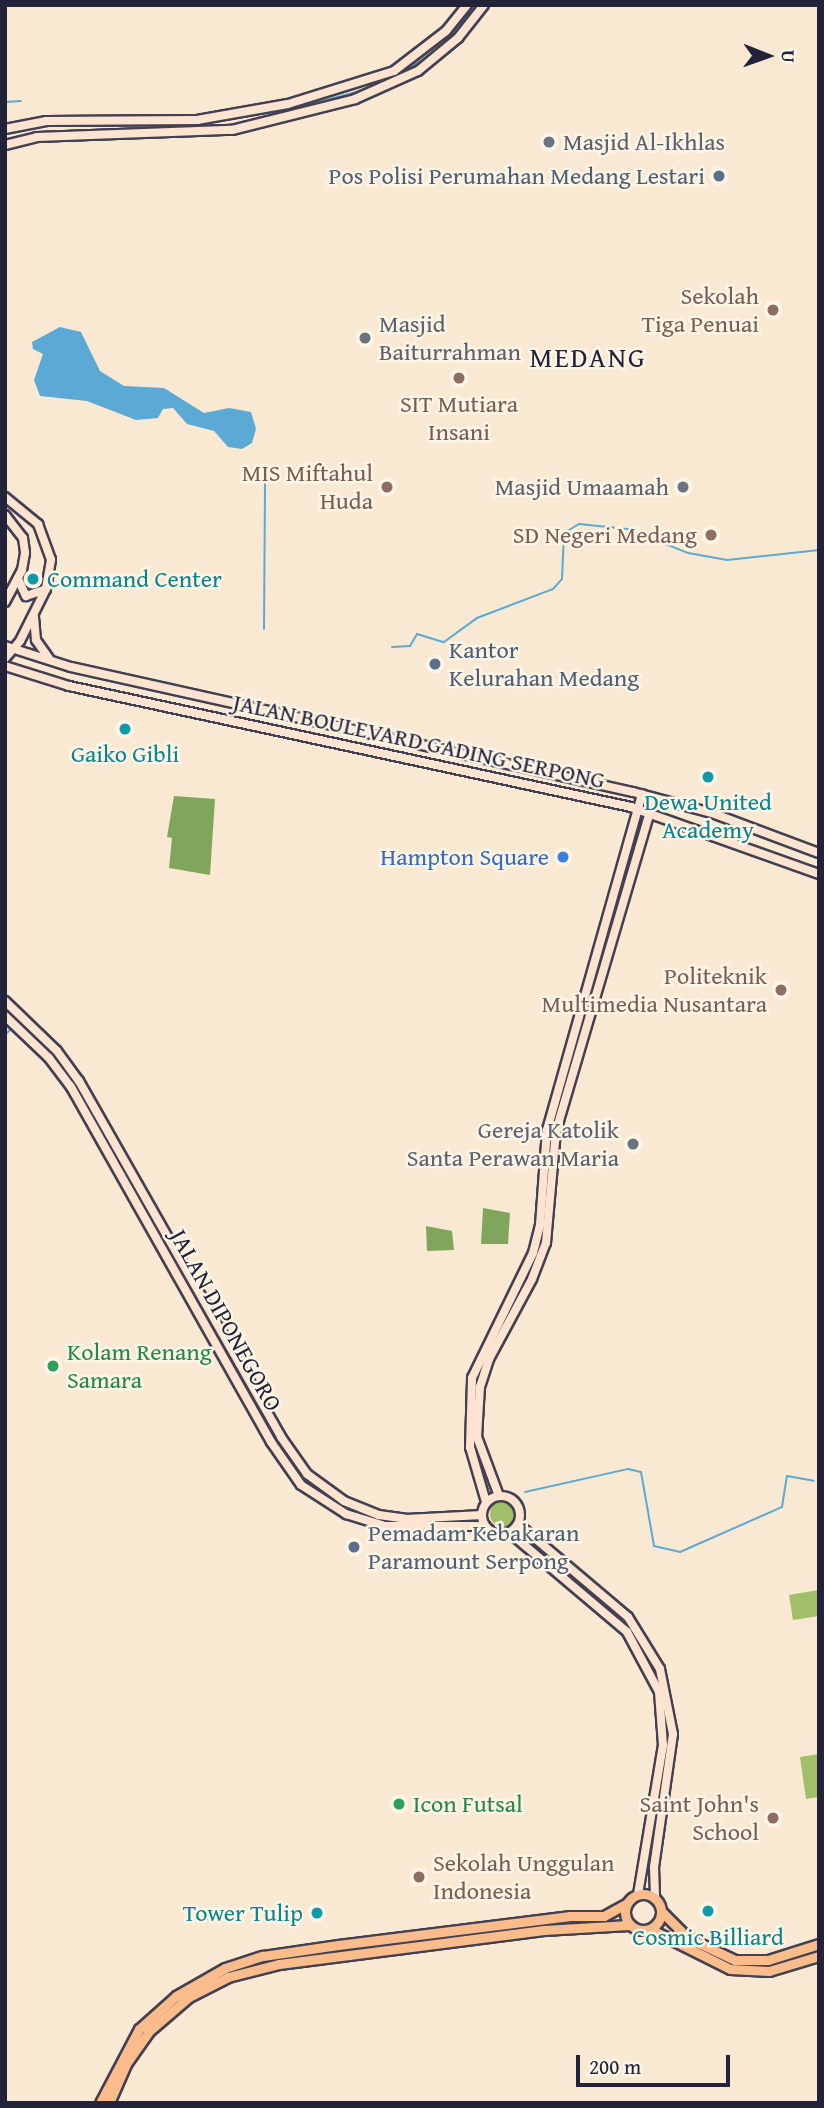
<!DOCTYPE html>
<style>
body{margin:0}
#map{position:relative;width:824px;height:2108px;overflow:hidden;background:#f9e9d3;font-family:"Gentium Book Plus",serif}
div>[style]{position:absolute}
.green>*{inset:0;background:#a0bf68}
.round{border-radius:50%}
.forest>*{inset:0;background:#80a65c}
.water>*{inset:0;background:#5baad5}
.stream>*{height:2px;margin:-1px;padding:0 1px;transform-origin:1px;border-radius:1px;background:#5baad5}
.roads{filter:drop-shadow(2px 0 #424052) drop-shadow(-2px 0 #424052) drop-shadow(0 2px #424052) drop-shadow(0 -2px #424052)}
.secondary>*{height:8px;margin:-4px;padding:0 4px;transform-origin:4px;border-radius:4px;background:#fde4d0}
.secondary>.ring{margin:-4px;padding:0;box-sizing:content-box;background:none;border:8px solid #fde4d0;border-radius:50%}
.primary>*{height:9px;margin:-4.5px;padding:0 4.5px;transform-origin:4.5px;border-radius:4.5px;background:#f9bc8a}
.primary>.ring{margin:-4.5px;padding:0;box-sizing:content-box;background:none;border:9px solid #f9bc8a;border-radius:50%}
.dots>*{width:19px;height:19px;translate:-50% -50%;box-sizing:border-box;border:4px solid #fcf5e5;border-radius:50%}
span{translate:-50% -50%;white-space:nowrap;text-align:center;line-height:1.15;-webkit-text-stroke:5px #fcf5e5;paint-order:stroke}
.worship-label{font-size:24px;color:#5b616d}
.left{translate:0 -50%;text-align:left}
.right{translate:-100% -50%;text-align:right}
.service-label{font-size:24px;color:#4e5e75}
.education-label{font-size:24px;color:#785e54}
.culture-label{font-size:24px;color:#0d838f}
.street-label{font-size:24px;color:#22223b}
.shop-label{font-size:24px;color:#366cbe}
.leisure-label{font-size:24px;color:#27864d}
.quarter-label{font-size:28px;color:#22223b;letter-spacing:2px}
.frame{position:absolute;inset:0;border:7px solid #22223b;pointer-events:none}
.north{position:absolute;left:733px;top:21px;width:70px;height:70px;-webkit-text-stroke:5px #fcf5e5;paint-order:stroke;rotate:91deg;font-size:19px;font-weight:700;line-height:28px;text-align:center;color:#22223b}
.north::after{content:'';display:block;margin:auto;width:24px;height:32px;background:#22223b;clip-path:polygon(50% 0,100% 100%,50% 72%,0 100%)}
.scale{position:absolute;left:576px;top:2055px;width:154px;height:32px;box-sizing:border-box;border:4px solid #22223b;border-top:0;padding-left:9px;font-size:21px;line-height:24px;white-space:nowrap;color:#22223b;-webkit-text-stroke:5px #fcf5e5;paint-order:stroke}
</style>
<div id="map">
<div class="green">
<div class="round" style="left:490px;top:1501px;width:26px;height:26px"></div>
<div style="clip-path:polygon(819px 1590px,819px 1616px,793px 1620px,789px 1595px)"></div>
<div style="clip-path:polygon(819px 1754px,819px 1797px,806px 1799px,800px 1757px)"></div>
</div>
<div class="forest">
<div style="clip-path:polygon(174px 796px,215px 799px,210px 875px,169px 868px,172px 838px,167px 837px)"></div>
<div style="clip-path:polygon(483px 1208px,510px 1213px,508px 1244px,481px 1244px)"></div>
<div style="clip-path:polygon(426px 1226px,452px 1231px,454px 1250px,427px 1251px)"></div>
</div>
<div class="water">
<div style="clip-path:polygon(60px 327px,81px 332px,100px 371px,124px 386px,164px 388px,204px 413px,229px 408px,251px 412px,256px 429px,252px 443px,242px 449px,228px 447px,214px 431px,187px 424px,173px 408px,163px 409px,158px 418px,136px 420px,87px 401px,40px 396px,34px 380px,43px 354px,33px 349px,32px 342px)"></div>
</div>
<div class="stream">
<div style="left:439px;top:49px;width:57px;rotate:-50.7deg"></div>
<div style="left:395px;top:77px;width:47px;rotate:-32deg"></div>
<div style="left:5px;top:102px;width:16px;rotate:-4deg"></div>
<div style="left:280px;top:112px;width:91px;rotate:-14.6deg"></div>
<div style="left:264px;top:629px;width:146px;rotate:-89.6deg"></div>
<div style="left:392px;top:647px;width:18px;rotate:-3deg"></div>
<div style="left:410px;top:646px;width:14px;rotate:-60deg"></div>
<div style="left:417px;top:634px;width:28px;rotate:17deg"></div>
<div style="left:444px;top:642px;width:41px;rotate:-36deg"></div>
<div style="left:477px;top:618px;width:81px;rotate:-20.9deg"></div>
<div style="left:553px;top:589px;width:13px;rotate:-48deg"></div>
<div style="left:562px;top:579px;width:46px;rotate:-87.5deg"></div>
<div style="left:564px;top:533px;width:17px;rotate:-31deg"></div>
<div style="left:579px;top:524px;width:49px;rotate:5.8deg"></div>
<div style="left:628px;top:529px;width:65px;rotate:21.8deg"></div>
<div style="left:688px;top:553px;width:40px;rotate:10deg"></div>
<div style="left:727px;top:560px;width:93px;rotate:-6.2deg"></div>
<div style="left:5px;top:1035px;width:7px;rotate:-45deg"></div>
<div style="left:525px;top:1492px;width:106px;rotate:-12.6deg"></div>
<div style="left:628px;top:1469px;width:13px;rotate:13deg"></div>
<div style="left:641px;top:1472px;width:75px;rotate:80deg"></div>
<div style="left:654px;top:1546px;width:27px;rotate:13deg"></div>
<div style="left:680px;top:1552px;width:111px;rotate:-23.8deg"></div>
<div style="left:782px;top:1507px;width:31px;rotate:-81deg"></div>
<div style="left:787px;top:1476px;width:27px;rotate:10deg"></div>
</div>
<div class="roads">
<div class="secondary">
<div style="left:5px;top:129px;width:42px;rotate:-11deg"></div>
<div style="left:46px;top:121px;width:151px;rotate:-0.4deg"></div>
<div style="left:197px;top:120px;width:92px;rotate:-10deg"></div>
<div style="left:288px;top:104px;width:111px;rotate:-17.3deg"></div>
<div style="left:394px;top:71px;width:66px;rotate:-37.6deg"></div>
<div style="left:446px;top:31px;width:33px;rotate:-51deg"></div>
<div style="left:5px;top:145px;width:33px;rotate:-14deg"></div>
<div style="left:37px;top:137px;width:195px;rotate:-2.1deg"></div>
<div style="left:232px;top:130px;width:127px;rotate:-14.1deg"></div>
<div style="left:355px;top:99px;width:69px;rotate:-24deg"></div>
<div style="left:418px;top:71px;width:52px;rotate:-39.5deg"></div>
<div style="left:458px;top:38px;width:42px;rotate:-51.8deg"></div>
<div style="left:5px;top:497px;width:43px;rotate:39.3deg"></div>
<div style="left:38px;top:524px;width:38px;rotate:70deg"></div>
<div style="left:51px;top:560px;width:29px;rotate:100deg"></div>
<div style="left:46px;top:589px;width:58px;rotate:116.6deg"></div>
<div style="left:20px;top:641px;width:23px;rotate:131deg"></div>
<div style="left:5px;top:515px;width:29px;rotate:52deg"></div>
<div style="left:23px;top:538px;width:15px;rotate:82deg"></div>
<div style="left:25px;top:553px;width:17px;rotate:100deg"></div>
<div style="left:22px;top:570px;width:36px;rotate:118deg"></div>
<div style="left:18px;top:579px;width:19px;rotate:65deg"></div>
<div style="left:26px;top:596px;width:21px;rotate:-19deg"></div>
<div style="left:34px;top:617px;width:23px;rotate:85deg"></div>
<div style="left:36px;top:640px;width:24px;rotate:55deg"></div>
<div style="left:5px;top:646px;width:69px;rotate:17.7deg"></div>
<div style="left:71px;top:667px;width:576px;rotate:12.54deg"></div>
<div style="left:633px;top:792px;width:82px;rotate:14.9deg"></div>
<div style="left:712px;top:813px;width:114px;rotate:20.5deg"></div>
<div style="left:5px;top:666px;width:67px;rotate:17.4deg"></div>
<div style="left:69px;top:686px;width:575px;rotate:12.15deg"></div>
<div style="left:631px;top:807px;width:200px;rotate:19.6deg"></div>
<div style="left:5px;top:1001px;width:72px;rotate:43.9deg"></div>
<div style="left:57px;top:1051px;width:37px;rotate:54deg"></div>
<div style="left:79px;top:1081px;width:409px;rotate:60.4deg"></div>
<div style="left:281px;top:1437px;width:45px;rotate:54.9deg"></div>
<div style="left:307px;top:1474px;width:46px;rotate:36.1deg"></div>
<div style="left:344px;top:1501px;width:38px;rotate:22deg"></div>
<div style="left:379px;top:1515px;width:27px;rotate:8deg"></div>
<div style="left:406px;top:1519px;width:76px;rotate:-3deg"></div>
<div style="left:5px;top:1016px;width:61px;rotate:43.7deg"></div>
<div style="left:49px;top:1058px;width:36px;rotate:53deg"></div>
<div style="left:71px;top:1087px;width:407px;rotate:60.6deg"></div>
<div style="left:271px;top:1442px;width:52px;rotate:55.1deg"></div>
<div style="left:301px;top:1485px;width:54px;rotate:32.8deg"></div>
<div style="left:346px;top:1514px;width:41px;rotate:17.1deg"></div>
<div style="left:385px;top:1526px;width:100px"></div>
<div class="ring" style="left:482px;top:1496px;width:30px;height:30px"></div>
<div style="left:499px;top:1496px;width:63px;rotate:-110.4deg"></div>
<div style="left:477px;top:1437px;width:50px;rotate:-86.6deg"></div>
<div style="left:480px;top:1387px;width:29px;rotate:-72deg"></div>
<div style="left:489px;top:1359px;width:91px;rotate:-61.7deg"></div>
<div style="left:532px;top:1279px;width:39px;rotate:-69deg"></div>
<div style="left:546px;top:1243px;width:112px;rotate:-84.9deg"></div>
<div style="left:556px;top:1131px;width:347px;rotate:-73.6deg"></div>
<div style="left:486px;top:1502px;width:57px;rotate:-106.2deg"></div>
<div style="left:470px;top:1447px;width:69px;rotate:-88.3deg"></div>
<div style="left:472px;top:1378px;width:139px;rotate:-64deg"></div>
<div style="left:533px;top:1253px;width:29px;rotate:-76deg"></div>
<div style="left:540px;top:1225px;width:95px;rotate:-85.8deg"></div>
<div style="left:547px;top:1130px;width:349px;rotate:-74.2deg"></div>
<div style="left:518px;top:1524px;width:144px;rotate:40.2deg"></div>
<div style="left:628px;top:1617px;width:61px;rotate:58.4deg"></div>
<div style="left:660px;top:1669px;width:66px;rotate:78.7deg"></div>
<div style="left:673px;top:1734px;width:134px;rotate:98.1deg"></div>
<div style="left:654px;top:1867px;width:32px;rotate:88deg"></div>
<div style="left:510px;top:1533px;width:153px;rotate:40.2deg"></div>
<div style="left:627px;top:1632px;width:68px;rotate:61.9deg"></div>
<div style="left:659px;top:1692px;width:53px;rotate:85.7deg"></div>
<div style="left:663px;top:1745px;width:152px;rotate:99.5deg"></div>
</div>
<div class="primary">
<div class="ring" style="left:625px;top:1894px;width:27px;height:27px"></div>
<div style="left:661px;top:1911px;width:38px;rotate:45deg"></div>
<div style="left:688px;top:1938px;width:52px;rotate:25.1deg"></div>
<div style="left:735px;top:1960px;width:33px"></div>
<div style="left:768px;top:1960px;width:53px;rotate:-17.4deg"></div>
<div style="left:650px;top:1929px;width:89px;rotate:26.6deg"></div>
<div style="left:730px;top:1969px;width:39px;rotate:3deg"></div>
<div style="left:769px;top:1971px;width:52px;rotate:-16.7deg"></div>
<div style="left:100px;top:2103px;width:84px;rotate:-62.2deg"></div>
<div style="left:139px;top:2029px;width:50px;rotate:-41.7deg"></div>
<div style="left:176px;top:1996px;width:56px;rotate:-29.7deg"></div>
<div style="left:225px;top:1968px;width:40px;rotate:-18deg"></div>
<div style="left:263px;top:1956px;width:76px;rotate:-8.3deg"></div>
<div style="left:338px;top:1945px;width:234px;rotate:-7.1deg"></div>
<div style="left:570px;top:1916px;width:34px"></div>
<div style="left:604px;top:1916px;width:26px;rotate:-29deg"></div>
<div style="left:109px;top:2103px;width:43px;rotate:-66.4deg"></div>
<div style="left:126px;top:2064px;width:39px;rotate:-55deg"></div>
<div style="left:148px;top:2032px;width:54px;rotate:-40.5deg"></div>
<div style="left:189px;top:1997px;width:44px;rotate:-27.1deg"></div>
<div style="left:228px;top:1977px;width:53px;rotate:-14.3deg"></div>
<div style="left:279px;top:1964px;width:267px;rotate:-7.3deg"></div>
<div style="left:544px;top:1930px;width:85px;rotate:-3.4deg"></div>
</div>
</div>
<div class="dots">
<div style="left:549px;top:142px;background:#6b7280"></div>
<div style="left:719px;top:176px;background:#5c6f8a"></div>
<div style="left:773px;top:310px;background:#8d6e63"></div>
<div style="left:365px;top:338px;background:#6b7280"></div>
<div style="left:459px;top:378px;background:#8d6e63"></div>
<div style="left:387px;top:487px;background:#8d6e63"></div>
<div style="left:683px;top:487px;background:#6b7280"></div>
<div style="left:711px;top:535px;background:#8d6e63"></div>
<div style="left:33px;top:579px;background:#0f9aa8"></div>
<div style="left:435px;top:664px;background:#5c6f8a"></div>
<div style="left:125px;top:729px;background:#0f9aa8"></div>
<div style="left:708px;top:777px;background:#0f9aa8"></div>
<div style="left:563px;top:857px;background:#3f7fe0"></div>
<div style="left:781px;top:990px;background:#8d6e63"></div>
<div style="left:633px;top:1144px;background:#6b7280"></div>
<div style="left:53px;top:1366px;background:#2e9e5b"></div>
<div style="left:354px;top:1547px;background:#5c6f8a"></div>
<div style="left:399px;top:1804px;background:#2e9e5b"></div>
<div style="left:773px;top:1818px;background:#8d6e63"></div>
<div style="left:419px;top:1877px;background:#8d6e63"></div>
<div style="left:708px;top:1911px;background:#0f9aa8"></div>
<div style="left:317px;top:1913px;background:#0f9aa8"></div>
</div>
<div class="worship-label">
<span class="left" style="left:563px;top:142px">Masjid Al-Ikhlas</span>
<span class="left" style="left:379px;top:338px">Masjid<br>Baiturrahman</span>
<span class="right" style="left:669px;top:487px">Masjid Umaamah</span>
<span class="right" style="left:619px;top:1144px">Gereja Katolik<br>Santa Perawan Maria</span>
</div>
<div class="service-label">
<span class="right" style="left:705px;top:176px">Pos Polisi Perumahan Medang Lestari</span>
<span class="left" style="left:449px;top:664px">Kantor<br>Kelurahan Medang</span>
<span class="left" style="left:368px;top:1547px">Pemadam Kebakaran<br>Paramount Serpong</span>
</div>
<div class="education-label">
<span class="right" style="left:759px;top:310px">Sekolah<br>Tiga Penuai</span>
<span style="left:459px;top:418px">SIT Mutiara<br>Insani</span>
<span class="right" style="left:373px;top:487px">MIS Miftahul<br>Huda</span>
<span class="right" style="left:697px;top:535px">SD Negeri Medang</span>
<span class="right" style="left:767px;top:990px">Politeknik<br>Multimedia Nusantara</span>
<span class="right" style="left:759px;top:1818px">Saint John's<br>School</span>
<span class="left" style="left:433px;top:1877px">Sekolah Unggulan<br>Indonesia</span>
</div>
<div class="culture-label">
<span class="left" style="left:47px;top:579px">Command Center</span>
<span style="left:125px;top:754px">Gaiko Gibli</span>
<span style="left:708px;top:816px">Dewa United<br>Academy</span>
<span class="right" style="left:303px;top:1913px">Tower Tulip</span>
<span style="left:708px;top:1937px">Cosmic Billiard</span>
</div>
<div class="street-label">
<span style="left:419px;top:741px;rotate:12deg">JALAN BOULEVARD GADING SERPONG</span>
<span style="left:226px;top:1320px;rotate:61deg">JALAN DIPONEGORO</span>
</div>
<div class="shop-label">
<span class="right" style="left:549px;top:857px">Hampton Square</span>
</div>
<div class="leisure-label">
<span class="left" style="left:67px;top:1366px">Kolam Renang<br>Samara</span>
<span class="left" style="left:413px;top:1804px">Icon Futsal</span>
</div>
<div class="quarter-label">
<span style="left:588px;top:357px">MEDANG</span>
</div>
<div class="frame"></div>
<div class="north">U</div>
<div class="scale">200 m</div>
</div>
